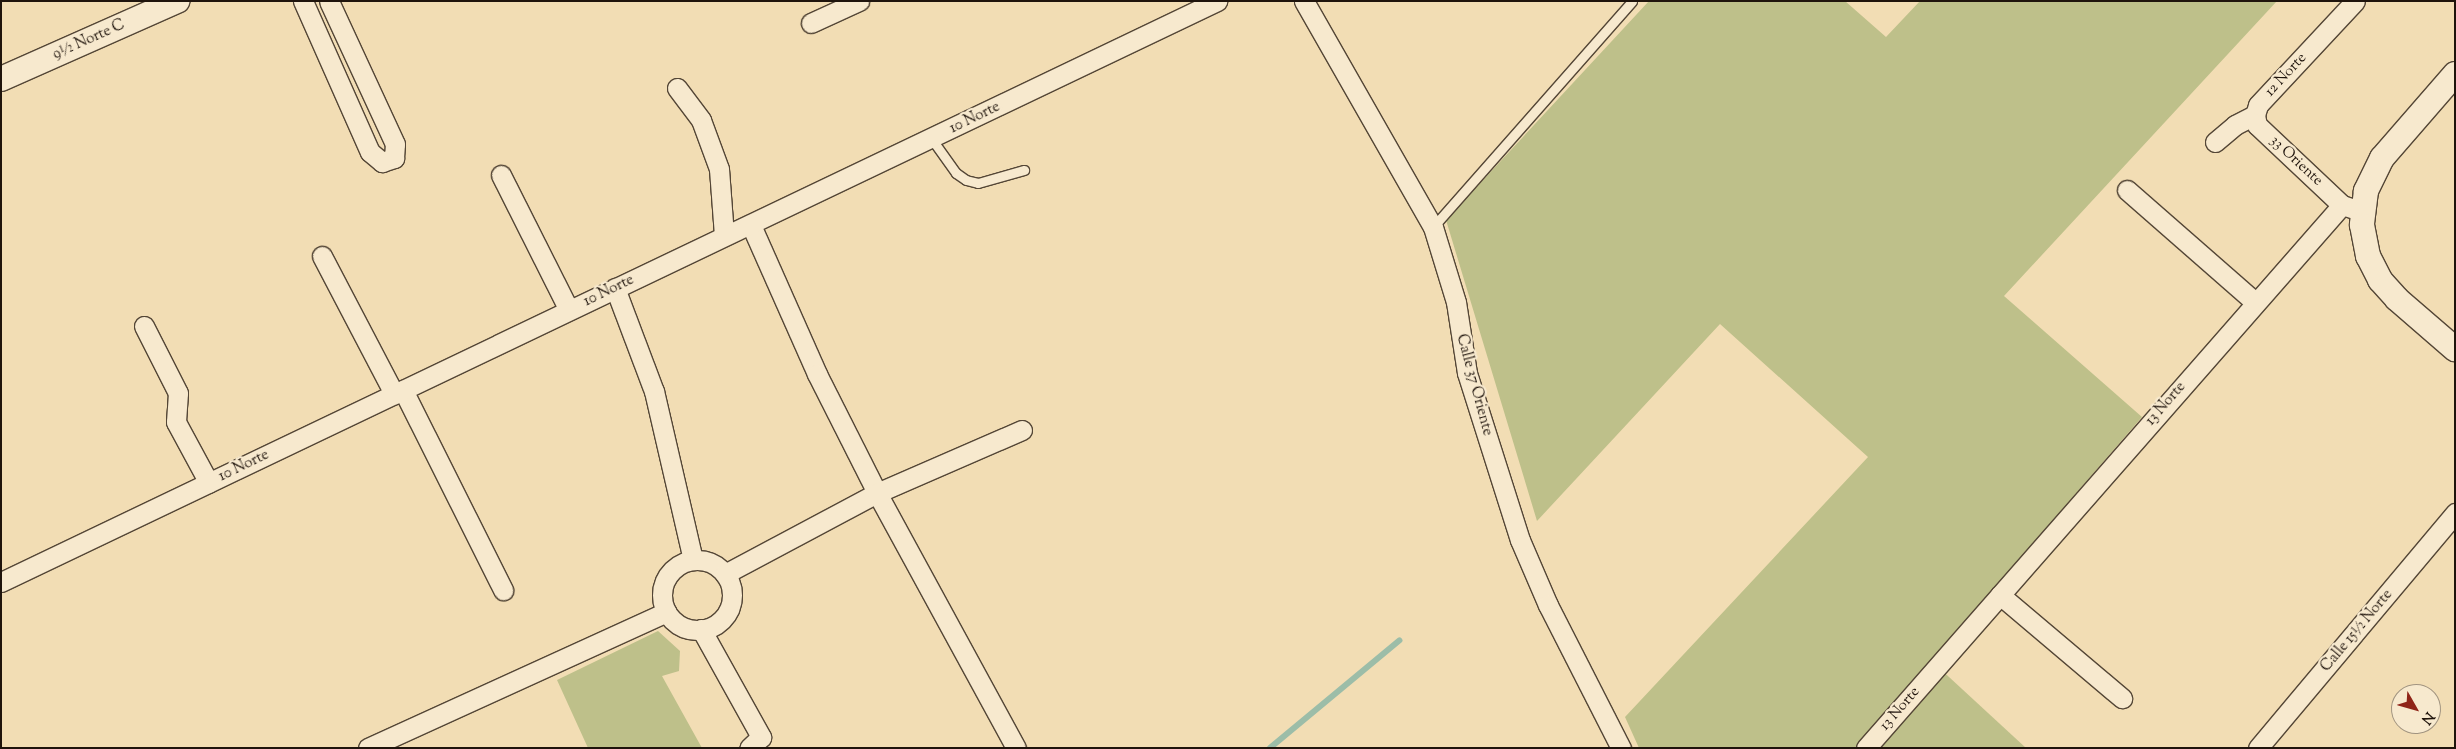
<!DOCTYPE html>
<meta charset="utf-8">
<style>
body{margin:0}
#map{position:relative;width:2456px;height:749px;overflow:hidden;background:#f2ddb4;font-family:"Sorts Mill Goudy",serif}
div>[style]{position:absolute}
.green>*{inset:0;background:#bec08a}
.stream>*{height:5.5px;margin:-2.75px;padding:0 2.75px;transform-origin:2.75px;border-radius:2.75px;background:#9cbda8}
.roads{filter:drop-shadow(1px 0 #544636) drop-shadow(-1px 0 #544636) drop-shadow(0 1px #544636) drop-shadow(0 -1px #544636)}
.service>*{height:9px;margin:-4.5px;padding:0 4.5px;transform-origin:4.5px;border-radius:4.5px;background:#f7e9ce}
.minor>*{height:19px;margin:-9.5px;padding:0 9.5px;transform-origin:9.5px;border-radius:9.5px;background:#f7e9ce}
.minor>.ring{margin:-9.5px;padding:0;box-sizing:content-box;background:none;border:19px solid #f7e9ce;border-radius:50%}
.tertiary>*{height:24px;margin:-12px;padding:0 12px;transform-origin:12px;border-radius:12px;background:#f7e9ce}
span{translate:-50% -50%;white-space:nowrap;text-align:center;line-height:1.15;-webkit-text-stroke:4.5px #f7e9ce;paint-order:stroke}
.street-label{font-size:15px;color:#1f140c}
.frame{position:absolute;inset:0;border:2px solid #1f140c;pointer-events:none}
.north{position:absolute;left:2391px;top:684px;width:50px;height:50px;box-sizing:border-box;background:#f7e9ce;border:1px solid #a19480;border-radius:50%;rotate:128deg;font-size:14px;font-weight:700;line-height:20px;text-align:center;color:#1f140c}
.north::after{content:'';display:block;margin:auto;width:18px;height:22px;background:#8f2418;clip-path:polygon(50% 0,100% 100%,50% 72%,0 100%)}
</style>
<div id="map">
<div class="green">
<div style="clip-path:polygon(1649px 1px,1845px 1px,1886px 37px,1920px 1px,2277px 1px,2004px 296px,2142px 417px,1856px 748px,1639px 748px,1625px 717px,1868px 457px,1720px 324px,1537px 521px,1446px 220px)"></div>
<div style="clip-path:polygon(658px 631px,680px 651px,679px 671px,662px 676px,702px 748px,588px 748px,557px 680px)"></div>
<div style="clip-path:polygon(1936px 665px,2026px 748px,1866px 748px)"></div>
</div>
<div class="stream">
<div style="left:1270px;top:748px;width:168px;rotate:-39.7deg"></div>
</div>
<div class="roads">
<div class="service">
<div style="left:931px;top:138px;width:43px;rotate:54.5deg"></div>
<div style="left:956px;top:173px;width:12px;rotate:35deg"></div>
<div style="left:966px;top:180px;width:12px;rotate:14deg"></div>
<div style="left:978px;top:183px;width:48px;rotate:-15.8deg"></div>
<div style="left:1433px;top:227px;width:301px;rotate:-48.6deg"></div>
</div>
<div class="minor">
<div style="left:303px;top:1px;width:165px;rotate:66.1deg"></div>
<div style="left:370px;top:152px;width:16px;rotate:40deg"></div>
<div style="left:382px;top:162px;width:13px;rotate:-18deg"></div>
<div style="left:394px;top:158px;width:14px;rotate:-86deg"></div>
<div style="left:395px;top:144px;width:157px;rotate:-114.8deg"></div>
<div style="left:1304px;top:1px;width:260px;rotate:60.3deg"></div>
<div style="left:1433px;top:227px;width:78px;rotate:73deg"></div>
<div style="left:1456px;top:302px;width:72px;rotate:81.2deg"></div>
<div style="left:1467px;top:373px;width:175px;rotate:72.4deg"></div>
<div style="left:1520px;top:540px;width:71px;rotate:66.7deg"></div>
<div style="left:1548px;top:605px;width:161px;rotate:63deg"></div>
<div style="left:811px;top:23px;width:53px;rotate:-24.6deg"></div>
<div style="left:677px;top:88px;width:40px;rotate:53deg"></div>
<div style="left:701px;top:120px;width:52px;rotate:69.8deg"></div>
<div style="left:719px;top:169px;width:67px;rotate:85.7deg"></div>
<div style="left:2255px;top:115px;width:10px;rotate:79deg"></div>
<div style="left:2257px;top:125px;width:117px;rotate:43.3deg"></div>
<div style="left:2342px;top:205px;width:13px;rotate:18deg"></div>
<div style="left:2215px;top:142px;width:26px;rotate:-40deg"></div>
<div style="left:2235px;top:125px;width:22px;rotate:-27deg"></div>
<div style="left:2255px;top:115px;width:10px;rotate:-73deg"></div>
<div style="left:2258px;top:105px;width:142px;rotate:-47deg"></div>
<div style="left:501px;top:175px;width:151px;rotate:63.3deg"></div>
<div style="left:2127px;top:190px;width:170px;rotate:41.2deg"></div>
<div style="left:751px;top:225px;width:163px;rotate:66.1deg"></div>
<div style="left:817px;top:374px;width:133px;rotate:63.2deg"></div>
<div style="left:877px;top:493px;width:290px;rotate:61.4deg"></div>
<div style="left:322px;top:256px;width:156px;rotate:62.4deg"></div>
<div style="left:615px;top:288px;width:110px;rotate:69.3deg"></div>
<div style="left:654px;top:391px;width:173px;rotate:77deg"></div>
<div style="left:144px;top:326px;width:75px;rotate:63.1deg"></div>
<div style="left:178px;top:393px;width:29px;rotate:94deg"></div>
<div style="left:176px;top:422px;width:69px;rotate:61.6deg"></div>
<div style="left:403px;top:390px;width:224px;rotate:63.4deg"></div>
<div class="ring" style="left:662px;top:560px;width:51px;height:51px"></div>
<div style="left:725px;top:574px;width:172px;rotate:-28.1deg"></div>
<div style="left:877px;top:493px;width:158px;rotate:-23.5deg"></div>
<div style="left:1px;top:582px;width:1348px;rotate:-25.54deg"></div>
<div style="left:2000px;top:595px;width:160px;rotate:40.2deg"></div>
<div style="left:701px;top:629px;width:124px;rotate:60.9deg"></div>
<div style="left:761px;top:737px;width:16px;rotate:137deg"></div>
<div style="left:368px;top:748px;width:328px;rotate:-24.5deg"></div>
<div style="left:1866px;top:748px;width:722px;rotate:-48.76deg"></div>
<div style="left:2258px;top:748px;width:307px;rotate:-50deg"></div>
</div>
<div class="tertiary">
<div style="left:2455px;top:74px;width:111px;rotate:131deg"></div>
<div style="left:2382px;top:158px;width:37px;rotate:116deg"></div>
<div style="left:2366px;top:191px;width:34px;rotate:97deg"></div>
<div style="left:2362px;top:225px;width:32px;rotate:79deg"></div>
<div style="left:2368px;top:256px;width:27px;rotate:63deg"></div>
<div style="left:2380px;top:280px;width:25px;rotate:48deg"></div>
<div style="left:2397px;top:299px;width:77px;rotate:40.8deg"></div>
<div style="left:1px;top:79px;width:193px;rotate:-23.9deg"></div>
</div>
</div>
<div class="street-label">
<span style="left:89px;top:40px;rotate:-24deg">9½ Norte C</span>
<span style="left:2286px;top:75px;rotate:-47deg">12 Norte</span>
<span style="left:975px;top:118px;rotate:-26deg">10 Norte</span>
<span style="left:2296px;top:161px;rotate:43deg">33 Oriente</span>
<span style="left:609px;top:291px;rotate:-26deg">10 Norte</span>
<span style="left:1474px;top:385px;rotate:75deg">Calle 37 Oriente</span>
<span style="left:2166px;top:404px;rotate:-49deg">13 Norte</span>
<span style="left:244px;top:466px;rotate:-26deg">10 Norte</span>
<span style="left:2357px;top:631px;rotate:-50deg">Calle 15½ Norte</span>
<span style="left:1900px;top:709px;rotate:-49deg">13 Norte</span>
</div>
<div class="frame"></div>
<div class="north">N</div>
</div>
